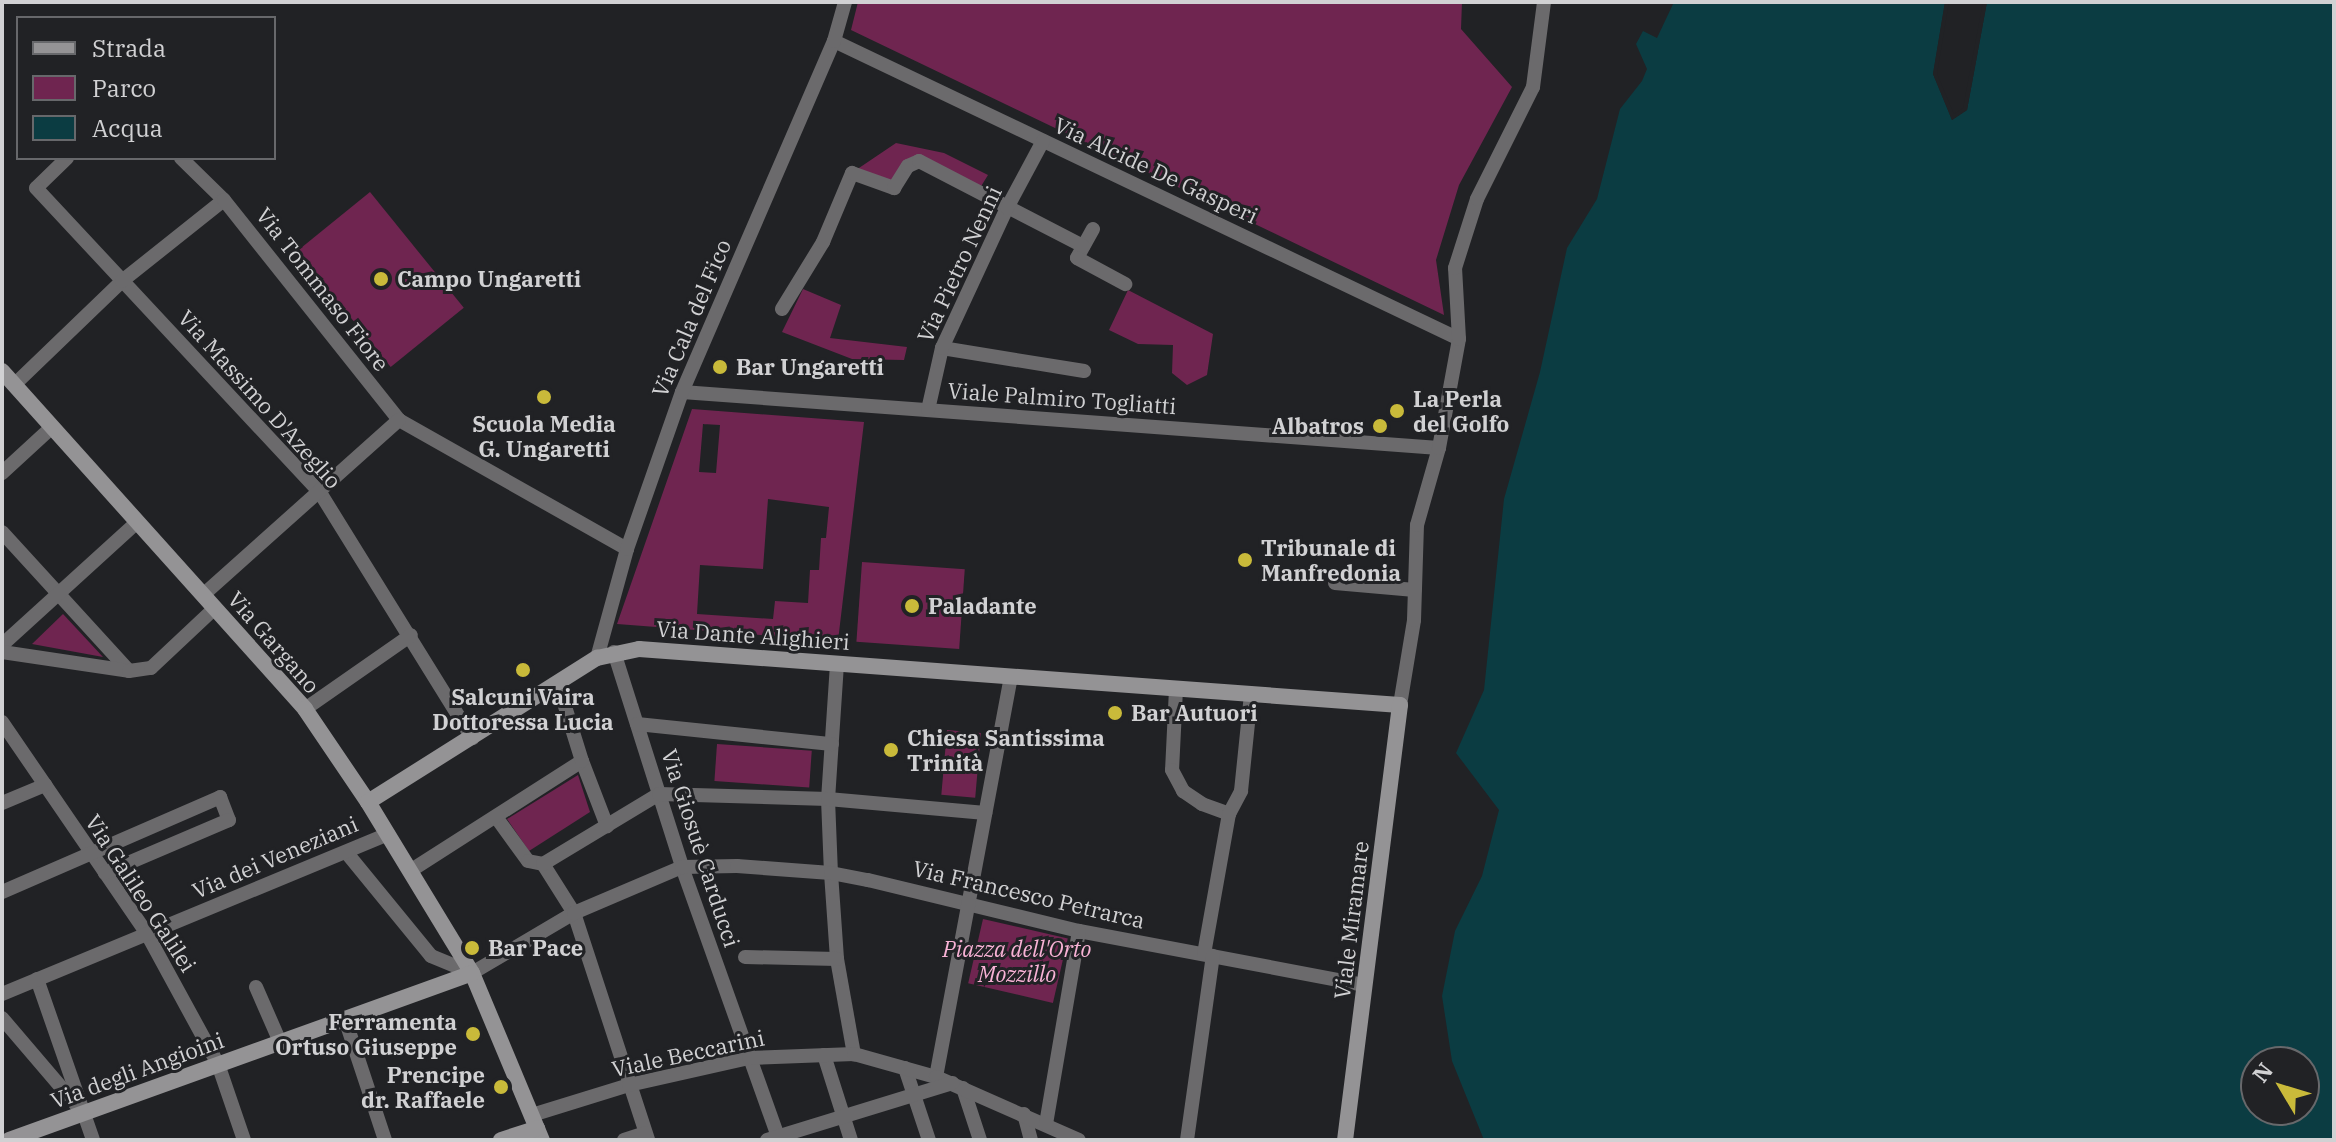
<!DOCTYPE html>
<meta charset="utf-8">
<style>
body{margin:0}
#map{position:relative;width:2336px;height:1142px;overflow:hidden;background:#212225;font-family:"IBM Plex Serif",serif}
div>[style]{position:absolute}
.green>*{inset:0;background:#6f2550;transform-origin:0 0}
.water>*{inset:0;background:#0b3c42}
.pier>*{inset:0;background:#212225}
.street>*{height:14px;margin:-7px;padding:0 7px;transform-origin:7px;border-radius:7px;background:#6b6a6c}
.secondary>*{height:16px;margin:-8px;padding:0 8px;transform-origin:8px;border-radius:8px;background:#949395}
.dots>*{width:22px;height:22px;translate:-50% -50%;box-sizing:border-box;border:4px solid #212225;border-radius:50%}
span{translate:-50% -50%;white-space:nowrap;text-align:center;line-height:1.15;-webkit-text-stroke:6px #212225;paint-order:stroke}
.street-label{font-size:22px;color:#d1d1d3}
.poi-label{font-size:22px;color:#d1d1d3;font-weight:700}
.left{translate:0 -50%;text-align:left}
.right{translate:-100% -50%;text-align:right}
.park-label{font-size:22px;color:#f8b2d5;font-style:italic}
.frame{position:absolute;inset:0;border:4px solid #d1d1d3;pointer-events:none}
.legend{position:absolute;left:16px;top:16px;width:260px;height:144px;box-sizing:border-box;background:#212225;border:2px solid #67686b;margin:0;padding:10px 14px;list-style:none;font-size:24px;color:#d1d1d3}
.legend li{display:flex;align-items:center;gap:16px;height:40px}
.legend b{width:40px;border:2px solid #67686b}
.north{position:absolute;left:2240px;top:1046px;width:80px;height:80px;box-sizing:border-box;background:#212225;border:2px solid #67686b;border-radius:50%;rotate:308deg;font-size:22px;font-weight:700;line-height:32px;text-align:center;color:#d1d1d3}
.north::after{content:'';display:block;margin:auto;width:28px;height:36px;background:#c9ba3a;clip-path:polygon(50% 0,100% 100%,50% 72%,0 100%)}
</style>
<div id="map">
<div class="green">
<div style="clip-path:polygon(858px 2px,1462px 2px,1461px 29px,1512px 87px,1459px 185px,1436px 260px,1444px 315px,851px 30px)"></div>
<div style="clip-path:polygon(896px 143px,944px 153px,988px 175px,980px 188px,921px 156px,890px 184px,856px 170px)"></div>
<div style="left:370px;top:192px;width:149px;height:94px;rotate:51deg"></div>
<div style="clip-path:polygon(803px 289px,841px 305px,830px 338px,907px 347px,904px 360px,852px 359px,782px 332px)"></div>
<div style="clip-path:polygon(1128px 290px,1213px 334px,1207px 375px,1187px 385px,1172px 373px,1173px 345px,1138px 344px,1109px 330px)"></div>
<div style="clip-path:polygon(evenodd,692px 409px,864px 422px,838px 641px,617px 624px,692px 409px,703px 424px,720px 425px,716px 473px,699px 472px,703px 424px,692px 409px,768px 499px,829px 507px,826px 538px,821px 538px,819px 570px,810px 570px,808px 603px,775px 601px,773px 619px,697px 614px,700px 565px,763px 569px,768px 499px)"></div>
<div style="left:862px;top:562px;width:103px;height:80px;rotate:4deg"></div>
<div style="clip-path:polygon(63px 614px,103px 657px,32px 644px)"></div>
<div style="left:947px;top:730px;width:34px;height:65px;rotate:5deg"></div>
<div style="left:717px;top:744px;width:95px;height:37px;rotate:4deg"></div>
<div style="clip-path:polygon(578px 775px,590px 812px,529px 851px,507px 819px)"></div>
<div style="left:983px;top:919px;width:87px;height:66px;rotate:13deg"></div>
</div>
<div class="water">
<div style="clip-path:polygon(evenodd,1674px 2px,1945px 2px,1933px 74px,1952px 120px,1967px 110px,1987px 2px,2334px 2px,2334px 1140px,1484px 1140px,1452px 1061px,1442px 996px,1455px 931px,1482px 876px,1499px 810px,1456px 753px,1484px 690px,1504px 499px,1540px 372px,1567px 248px,1597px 199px,1620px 109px,1642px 81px,1647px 69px,1636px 44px,1643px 31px,1657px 38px,1674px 2px,2256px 1062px,2304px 1062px,2304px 1110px,2256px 1110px,2256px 1062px)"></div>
</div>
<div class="pier">
<div style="clip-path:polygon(1945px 2px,1949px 2px,1937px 74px,1954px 114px,1963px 108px,1983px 2px,1987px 2px,1967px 110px,1952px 120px,1933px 74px)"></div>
</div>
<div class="street">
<div style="left:834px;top:41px;width:692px;rotate:25.49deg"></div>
<div style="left:67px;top:158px;width:43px;rotate:135.9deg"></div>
<div style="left:36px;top:188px;width:415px;rotate:47deg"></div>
<div style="left:319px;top:491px;width:291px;rotate:58.2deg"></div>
<div style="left:181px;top:158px;width:60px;rotate:44.3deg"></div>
<div style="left:1093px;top:229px;width:33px;rotate:119deg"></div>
<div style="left:1077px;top:258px;width:55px;rotate:28.4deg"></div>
<div style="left:782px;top:309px;width:79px;rotate:-58.5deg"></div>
<div style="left:823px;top:242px;width:75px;rotate:-67.2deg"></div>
<div style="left:852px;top:173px;width:45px;rotate:19.7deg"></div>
<div style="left:894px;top:188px;width:26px;rotate:-58deg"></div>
<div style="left:908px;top:166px;width:12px;rotate:-24deg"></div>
<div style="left:919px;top:161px;width:185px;rotate:27.4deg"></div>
<div style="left:942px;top:348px;width:144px;rotate:9.2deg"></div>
<div style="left:14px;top:385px;width:150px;rotate:-43.9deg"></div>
<div style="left:122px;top:281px;width:130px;rotate:-38.5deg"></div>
<div style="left:224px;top:200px;width:281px;rotate:51.5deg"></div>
<div style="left:399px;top:420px;width:262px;rotate:29.5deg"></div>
<div style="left:682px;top:392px;width:759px;rotate:4.23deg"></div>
<div style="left:928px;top:410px;width:64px;rotate:-77.3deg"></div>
<div style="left:942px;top:348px;width:154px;rotate:-65.1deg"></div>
<div style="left:1007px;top:208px;width:76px;rotate:-61.8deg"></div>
<div style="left:2px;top:473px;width:68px;rotate:-42.6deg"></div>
<div style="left:2px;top:532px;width:188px;rotate:47.6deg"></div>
<div style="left:1335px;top:583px;width:80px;rotate:5deg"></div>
<div style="left:203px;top:595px;width:263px;rotate:-41.8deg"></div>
<div style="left:2px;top:645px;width:183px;rotate:-42.3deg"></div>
<div style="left:2px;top:652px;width:128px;rotate:8.5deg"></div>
<div style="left:129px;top:671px;width:22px;rotate:-8deg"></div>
<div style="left:151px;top:668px;width:88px;rotate:-43.2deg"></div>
<div style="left:614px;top:652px;width:225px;rotate:72.4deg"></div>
<div style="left:682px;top:867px;width:290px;rotate:70.4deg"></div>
<div style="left:597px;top:658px;width:113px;rotate:-74.6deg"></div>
<div style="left:627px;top:549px;width:166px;rotate:-70.7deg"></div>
<div style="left:682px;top:392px;width:382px;rotate:-66.6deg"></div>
<div style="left:834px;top:41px;width:41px;rotate:-74.2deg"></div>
<div style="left:837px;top:664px;width:135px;rotate:93.8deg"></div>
<div style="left:828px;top:799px;width:74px;rotate:87.7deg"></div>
<div style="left:831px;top:873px;width:86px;rotate:86deg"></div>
<div style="left:837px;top:959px;width:97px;rotate:79.9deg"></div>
<div style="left:1176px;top:689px;width:81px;rotate:92.8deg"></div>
<div style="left:1172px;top:770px;width:24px;rotate:62deg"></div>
<div style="left:1183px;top:791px;width:23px;rotate:34deg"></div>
<div style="left:1202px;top:804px;width:29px;rotate:20deg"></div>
<div style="left:1400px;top:705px;width:86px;rotate:-80.6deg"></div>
<div style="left:1414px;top:620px;width:95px;rotate:-88.2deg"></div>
<div style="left:1417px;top:525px;width:80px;rotate:-74.1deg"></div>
<div style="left:1439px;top:448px;width:111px;rotate:-79.6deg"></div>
<div style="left:1459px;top:339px;width:71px;rotate:-93.2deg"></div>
<div style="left:1455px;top:268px;width:72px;rotate:-72.3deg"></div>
<div style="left:1477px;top:199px;width:125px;rotate:-63.4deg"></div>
<div style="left:1533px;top:87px;width:86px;rotate:-82.6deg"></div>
<div style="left:305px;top:709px;width:129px;rotate:-34.9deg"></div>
<div style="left:2px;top:722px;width:257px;rotate:55.6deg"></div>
<div style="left:147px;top:934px;width:148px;rotate:61.4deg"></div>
<div style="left:218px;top:1064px;width:80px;rotate:71.1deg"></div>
<div style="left:637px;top:724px;width:196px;rotate:5.9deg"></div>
<div style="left:582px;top:761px;width:70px;rotate:69deg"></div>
<div style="left:2px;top:803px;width:47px;rotate:-22.7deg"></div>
<div style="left:496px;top:817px;width:54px;rotate:54deg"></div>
<div style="left:528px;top:861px;width:15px;rotate:11deg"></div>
<div style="left:543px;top:864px;width:58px;rotate:57.7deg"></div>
<div style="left:574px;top:913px;width:239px;rotate:71.9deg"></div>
<div style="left:346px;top:852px;width:134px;rotate:50.7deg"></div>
<div style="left:431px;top:956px;width:44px;rotate:22.5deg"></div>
<div style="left:472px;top:973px;width:118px;rotate:-30.5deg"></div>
<div style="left:574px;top:913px;width:117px;rotate:-23.1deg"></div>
<div style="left:682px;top:867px;width:55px;rotate:-1deg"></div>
<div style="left:737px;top:866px;width:94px;rotate:4.3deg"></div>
<div style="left:831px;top:873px;width:38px;rotate:11deg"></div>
<div style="left:868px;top:880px;width:217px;rotate:13.6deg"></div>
<div style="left:1079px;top:931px;width:291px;rotate:10.7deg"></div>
<div style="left:543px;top:864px;width:135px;rotate:-31.1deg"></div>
<div style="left:659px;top:794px;width:169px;rotate:1.7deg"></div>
<div style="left:828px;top:799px;width:158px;rotate:5.1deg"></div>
<div style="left:410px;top:871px;width:204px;rotate:-32.6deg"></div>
<div style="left:582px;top:761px;width:81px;rotate:-107.3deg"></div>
<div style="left:2px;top:892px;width:238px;rotate:-23.5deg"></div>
<div style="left:220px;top:797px;width:25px;rotate:69deg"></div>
<div style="left:229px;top:820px;width:135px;rotate:156.9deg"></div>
<div style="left:1204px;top:954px;width:142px;rotate:-79.9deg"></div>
<div style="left:1229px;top:814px;width:26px;rotate:-62deg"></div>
<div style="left:1241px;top:791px;width:98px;rotate:-84.1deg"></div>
<div style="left:745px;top:957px;width:92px;rotate:1.2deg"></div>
<div style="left:37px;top:979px;width:170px;rotate:70.8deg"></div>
<div style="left:256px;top:987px;width:60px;rotate:66.4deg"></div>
<div style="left:2px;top:994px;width:418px;rotate:-22.5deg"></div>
<div style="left:2px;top:1018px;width:117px;rotate:49.5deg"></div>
<div style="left:345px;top:1019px;width:127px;rotate:71.7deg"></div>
<div style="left:824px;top:1055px;width:89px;rotate:72.4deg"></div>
<div style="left:905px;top:1068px;width:76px;rotate:71.6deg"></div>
<div style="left:936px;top:1077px;width:408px;rotate:-79.4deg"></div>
<div style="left:963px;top:1088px;width:55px;rotate:71.9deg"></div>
<div style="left:1024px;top:1114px;width:27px;rotate:75deg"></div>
<div style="left:532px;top:1115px;width:102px;rotate:-17.2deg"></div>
<div style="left:629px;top:1085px;width:123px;rotate:-12.7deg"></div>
<div style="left:749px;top:1058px;width:105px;rotate:-2.2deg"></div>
<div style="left:854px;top:1054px;width:85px;rotate:15.7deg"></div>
<div style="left:936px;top:1077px;width:156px;rotate:23.8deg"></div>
<div style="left:1046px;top:1124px;width:196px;rotate:-80.3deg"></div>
<div style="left:624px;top:1140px;width:22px;rotate:-18deg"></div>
<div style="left:767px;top:1140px;width:194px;rotate:-17.1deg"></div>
<div style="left:1187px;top:1140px;width:186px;rotate:-82deg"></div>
</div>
<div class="secondary">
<div style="left:2px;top:371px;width:454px;rotate:48.1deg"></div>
<div style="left:305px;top:709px;width:112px;rotate:55.9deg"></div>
<div style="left:368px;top:802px;width:200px;rotate:58.7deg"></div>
<div style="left:472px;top:973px;width:181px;rotate:67.3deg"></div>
<div style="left:368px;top:802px;width:271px;rotate:-32.2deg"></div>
<div style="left:597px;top:658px;width:43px;rotate:-12.1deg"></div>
<div style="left:639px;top:649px;width:763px;rotate:4.21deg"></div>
<div style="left:1400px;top:705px;width:438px;rotate:97.2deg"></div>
<div style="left:9px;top:1140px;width:492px;rotate:-19.8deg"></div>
<div style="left:501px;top:1140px;width:38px;rotate:-18deg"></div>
</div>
<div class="dots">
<div style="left:381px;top:279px;background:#c9ba3a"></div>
<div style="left:720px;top:367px;background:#c9ba3a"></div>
<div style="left:544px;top:397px;background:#c9ba3a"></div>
<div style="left:1397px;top:411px;background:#c9ba3a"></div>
<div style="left:1380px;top:426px;background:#c9ba3a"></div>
<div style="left:1245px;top:560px;background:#c9ba3a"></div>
<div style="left:912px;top:606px;background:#c9ba3a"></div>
<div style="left:523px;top:670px;background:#c9ba3a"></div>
<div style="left:1115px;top:713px;background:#c9ba3a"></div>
<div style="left:891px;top:750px;background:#c9ba3a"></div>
<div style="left:472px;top:948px;background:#c9ba3a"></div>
<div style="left:473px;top:1034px;background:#c9ba3a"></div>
<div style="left:501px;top:1087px;background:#c9ba3a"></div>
</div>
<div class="street-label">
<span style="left:1156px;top:170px;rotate:25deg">Via Alcide De Gasperi</span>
<span style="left:959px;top:264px;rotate:-65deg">Via Pietro Nenni</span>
<span style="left:323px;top:289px;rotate:52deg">Via Tommaso Fiore</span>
<span style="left:691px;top:318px;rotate:-67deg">Via Cala del Fico</span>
<span style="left:1062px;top:398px;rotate:4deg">Viale Palmiro Togliatti</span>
<span style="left:260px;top:399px;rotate:48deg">Via Massimo D'Azeglio</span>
<span style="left:753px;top:635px;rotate:4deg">Via Dante Alighieri</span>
<span style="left:274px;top:642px;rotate:49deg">Via Gargano</span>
<span style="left:701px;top:848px;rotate:72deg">Via Giosuè Carducci</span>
<span style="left:275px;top:857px;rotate:-23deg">Via dei Veneziani</span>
<span style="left:141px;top:893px;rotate:57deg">Via Galileo Galilei</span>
<span style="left:1029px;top:894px;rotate:13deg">Via Francesco Petrarca</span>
<span style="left:1351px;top:920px;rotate:-83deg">Viale Miramare</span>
<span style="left:688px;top:1053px;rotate:-12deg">Viale Beccarini</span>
<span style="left:137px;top:1070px;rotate:-20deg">Via degli Angioini</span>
</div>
<div class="poi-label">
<span class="left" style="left:397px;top:279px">Campo Ungaretti</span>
<span class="left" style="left:736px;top:367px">Bar Ungaretti</span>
<span class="left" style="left:1413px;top:411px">La Perla<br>del Golfo</span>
<span style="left:544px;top:436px">Scuola Media<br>G. Ungaretti</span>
<span class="right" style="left:1364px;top:426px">Albatros</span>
<span class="left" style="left:1261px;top:560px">Tribunale di<br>Manfredonia</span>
<span class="left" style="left:928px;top:606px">Paladante</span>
<span style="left:523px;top:709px">Salcuni Vaira<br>Dottoressa Lucia</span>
<span class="left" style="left:1131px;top:713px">Bar Autuori</span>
<span class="left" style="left:907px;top:750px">Chiesa Santissima<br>Trinità</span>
<span class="left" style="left:488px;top:948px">Bar Pace</span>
<span class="right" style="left:457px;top:1034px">Ferramenta<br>Ortuso Giuseppe</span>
<span class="right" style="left:485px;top:1087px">Prencipe<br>dr. Raffaele</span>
</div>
<div class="park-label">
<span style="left:1017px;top:961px">Piazza dell'Orto<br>Mozzillo</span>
</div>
<div class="frame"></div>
<ul class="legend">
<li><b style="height:10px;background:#949395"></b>Strada</li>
<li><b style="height:22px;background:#6f2550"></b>Parco</li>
<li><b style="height:22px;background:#0b3c42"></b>Acqua</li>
</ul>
<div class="north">N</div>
</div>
